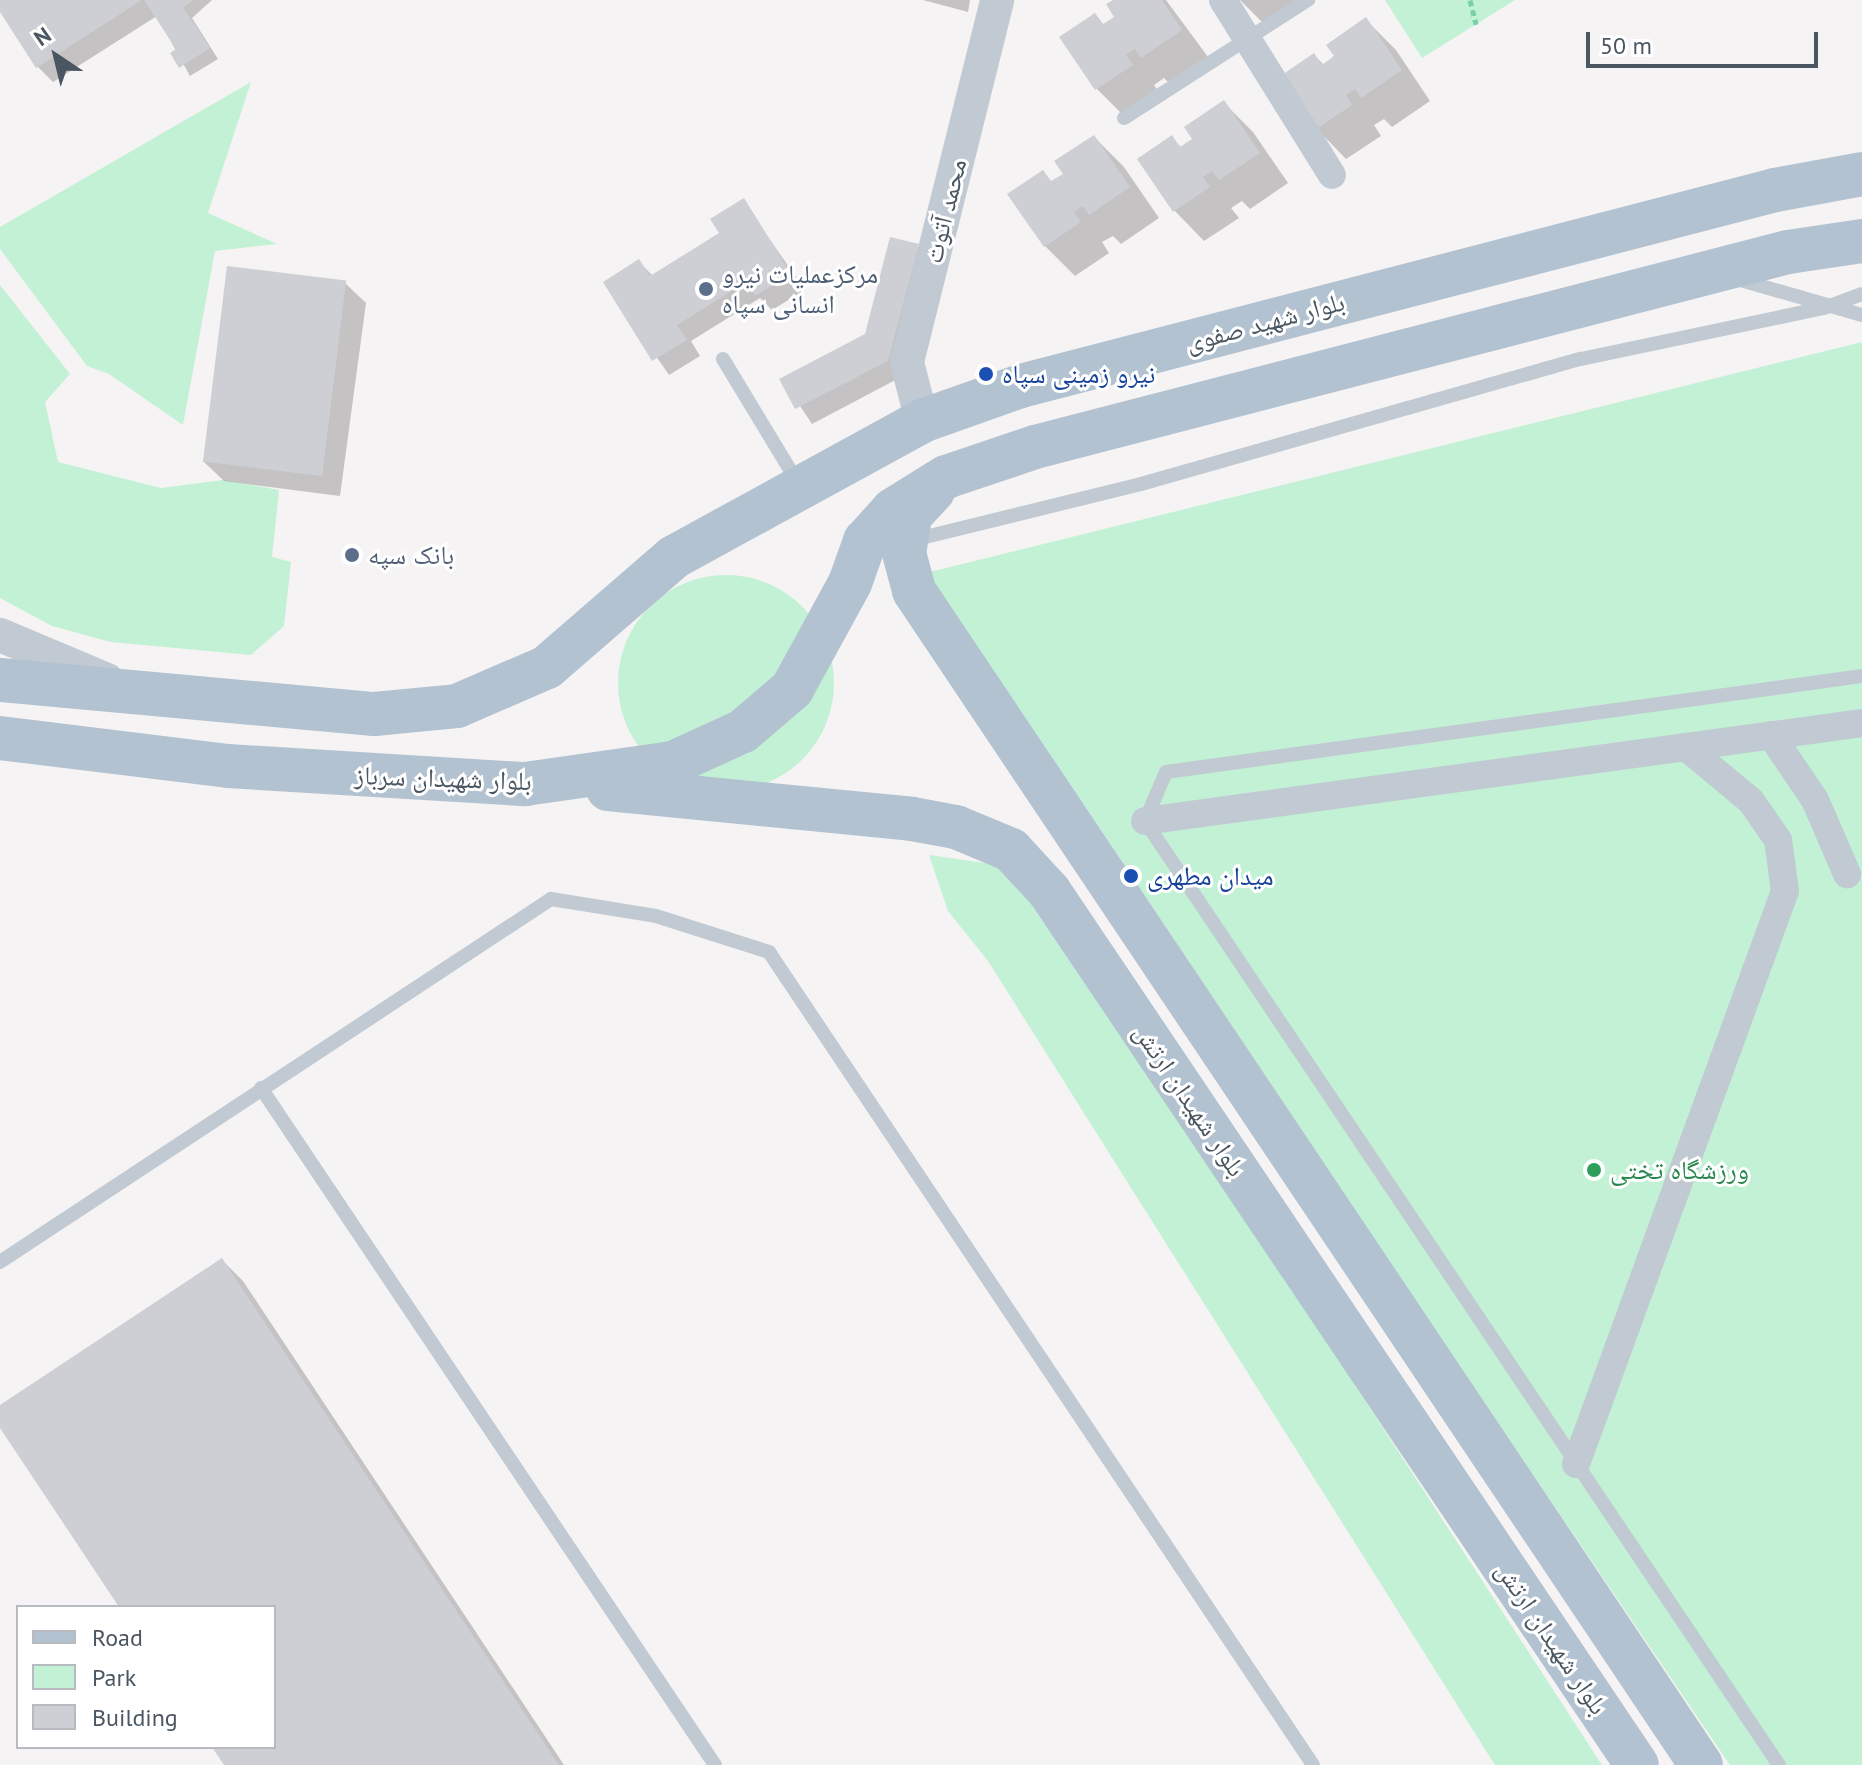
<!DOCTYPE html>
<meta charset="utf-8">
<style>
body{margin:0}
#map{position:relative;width:1862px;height:1765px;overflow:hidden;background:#f5f3f3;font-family:"PT Sans","Noto Naskh Arabic",sans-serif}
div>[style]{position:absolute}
.green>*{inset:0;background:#c3f1d5}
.round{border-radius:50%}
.shadow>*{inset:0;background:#0003}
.building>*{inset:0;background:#cdcfd5;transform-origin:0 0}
.path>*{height:5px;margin-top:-2.5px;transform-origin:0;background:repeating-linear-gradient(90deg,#7ad0a6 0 6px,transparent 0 10px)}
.service>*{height:14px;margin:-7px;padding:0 7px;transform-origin:7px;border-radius:7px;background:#c1cad2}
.minor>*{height:28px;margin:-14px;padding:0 14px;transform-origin:14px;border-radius:14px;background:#c1cad2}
.tertiary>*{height:34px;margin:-17px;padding:0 17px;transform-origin:17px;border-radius:17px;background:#c1cad2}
.primary>*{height:44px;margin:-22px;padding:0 22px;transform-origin:22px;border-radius:22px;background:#b3c2d1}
.dots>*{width:22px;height:22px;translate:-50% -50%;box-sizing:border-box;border:4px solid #fff;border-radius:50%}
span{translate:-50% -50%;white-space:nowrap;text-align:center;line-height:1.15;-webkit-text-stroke:6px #fff;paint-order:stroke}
.street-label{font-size:26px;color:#4a5661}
.service-label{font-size:26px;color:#4e5e75}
.left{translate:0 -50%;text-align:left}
.transit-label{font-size:26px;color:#164399}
.leisure-label{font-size:26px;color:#27864d}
.legend{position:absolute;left:16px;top:1605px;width:260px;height:144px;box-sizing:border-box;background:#fff;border:2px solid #b7bbc0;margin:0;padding:10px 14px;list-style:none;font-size:24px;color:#4a5661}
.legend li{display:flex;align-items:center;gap:16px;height:40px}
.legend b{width:40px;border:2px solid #b7bbc0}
.north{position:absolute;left:16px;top:16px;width:80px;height:80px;-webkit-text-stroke:6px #fff;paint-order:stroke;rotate:325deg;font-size:22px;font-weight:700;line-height:32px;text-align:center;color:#4a5661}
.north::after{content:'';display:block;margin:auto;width:28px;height:36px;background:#4a5661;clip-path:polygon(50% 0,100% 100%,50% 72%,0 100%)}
.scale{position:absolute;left:1586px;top:32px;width:232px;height:36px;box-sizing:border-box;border:4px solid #4a5661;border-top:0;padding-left:10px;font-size:24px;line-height:28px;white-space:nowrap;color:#4a5661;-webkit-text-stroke:6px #fff;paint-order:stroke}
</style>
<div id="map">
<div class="green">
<div style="clip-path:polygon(1385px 0,1515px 0,1422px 58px)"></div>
<div style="clip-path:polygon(251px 82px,208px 213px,277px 244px,215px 251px,183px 425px,109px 374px,87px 366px,0 249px,0 227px)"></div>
<div style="clip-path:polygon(0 285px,70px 374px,45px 402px,58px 462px,161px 488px,223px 480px,279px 490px,272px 557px,291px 562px,284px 626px,251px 655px,111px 642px,52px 626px,0 598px)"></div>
<div style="clip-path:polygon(1862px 342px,1862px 1765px,1730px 1765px,922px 574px)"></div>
<div class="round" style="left:618px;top:575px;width:216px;height:216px"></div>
<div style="clip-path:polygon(929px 855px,1006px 866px,1054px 922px,1602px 1765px,1495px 1765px,988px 961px,948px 911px)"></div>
</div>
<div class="shadow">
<div style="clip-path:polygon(0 0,212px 0,192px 18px,218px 59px,190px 76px,157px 16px,53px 82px,37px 66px)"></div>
<div style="clip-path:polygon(923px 0,970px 0,968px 12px)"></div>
<div style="clip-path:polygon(1116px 0,1166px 0,1211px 61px,1173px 87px,1164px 78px,1154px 85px,1161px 96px,1127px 119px,1097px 89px,1094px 15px,1105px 26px,1117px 17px)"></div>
<div style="clip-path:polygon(1240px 0,1299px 0,1271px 31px)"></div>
<div style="clip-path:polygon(1366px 20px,1396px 50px,1430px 101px,1392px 127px,1384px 119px,1374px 125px,1381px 136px,1346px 159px,1317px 129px,1314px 55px,1325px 66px)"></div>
<div style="clip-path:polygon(1223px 102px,1253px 132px,1288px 183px,1250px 209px,1242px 201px,1231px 208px,1239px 218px,1204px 241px,1175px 211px,1140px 160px,1172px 138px,1182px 148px,1195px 140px)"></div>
<div style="clip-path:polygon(1094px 137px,1124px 167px,1159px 218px,1121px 244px,1113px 236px,1102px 242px,1109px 253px,1075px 276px,1045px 246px,1043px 173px,1053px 183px,1066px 174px)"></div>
<div style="clip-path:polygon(743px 201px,805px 290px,772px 310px,760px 298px,691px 341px,700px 356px,669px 375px,606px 283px,639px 262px,653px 276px,722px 234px)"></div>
<div style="clip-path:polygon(918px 246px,903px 376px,812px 424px,782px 379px,867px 335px)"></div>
<div style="clip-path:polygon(345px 283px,366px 303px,340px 496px,224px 481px,203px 461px)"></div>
<div style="clip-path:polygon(222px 1260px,243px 1281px,564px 1765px,226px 1765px,214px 1747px,274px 1747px,274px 1607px,121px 1607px,0 1424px,0 1407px)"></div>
</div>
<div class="building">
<div style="clip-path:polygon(0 0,142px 0,36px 68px,0 12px)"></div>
<div style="clip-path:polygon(144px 0,194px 0,183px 7px,210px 48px,179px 68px,170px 53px,176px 49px)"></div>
<div style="clip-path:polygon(1113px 0,1162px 0,1182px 30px,1141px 58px,1135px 49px,1126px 55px,1133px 65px,1095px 90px,1059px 37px,1095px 13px,1103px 24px,1114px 17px,1106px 4px)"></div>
<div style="clip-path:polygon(1366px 17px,1402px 70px,1361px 98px,1355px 89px,1346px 95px,1352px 105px,1315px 130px,1279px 77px,1314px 53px,1322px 65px,1334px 56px,1326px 45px)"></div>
<div style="clip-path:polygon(1224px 100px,1260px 153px,1219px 180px,1212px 171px,1203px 177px,1210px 187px,1173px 212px,1137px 159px,1172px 135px,1180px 147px,1192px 139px,1184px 127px)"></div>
<div style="clip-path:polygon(1094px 135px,1130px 187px,1089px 215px,1083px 206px,1074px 212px,1081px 222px,1044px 247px,1007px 194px,1043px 170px,1051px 181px,1063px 174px,1054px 161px)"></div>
<div style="clip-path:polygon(744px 198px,791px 274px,755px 296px,746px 282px,677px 325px,687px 340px,652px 361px,603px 282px,639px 259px,650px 276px,719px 233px,710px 219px)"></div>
<div style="clip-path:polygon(890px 237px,919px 244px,888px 361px,795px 409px,779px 379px,865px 334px)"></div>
<div style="left:227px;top:266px;width:120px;height:197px;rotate:7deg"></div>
<div style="clip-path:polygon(222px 1258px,559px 1765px,224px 1765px,212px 1747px,274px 1747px,274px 1607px,119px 1607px,0 1428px,0 1405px)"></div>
</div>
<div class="path">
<div style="left:1470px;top:0;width:25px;rotate:76deg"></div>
</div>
<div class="service">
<div style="left:1124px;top:118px;width:219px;rotate:-32.7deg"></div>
<div style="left:1737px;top:279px;width:130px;rotate:16.1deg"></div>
<div style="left:723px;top:359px;width:145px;rotate:58.8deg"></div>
<div style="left:913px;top:540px;width:235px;rotate:-13.8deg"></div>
<div style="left:1141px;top:484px;width:457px;rotate:-15.9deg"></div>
<div style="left:1581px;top:359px;width:248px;rotate:-11.9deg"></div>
<div style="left:1824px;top:308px;width:40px;rotate:-20.2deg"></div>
<div style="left:261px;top:1088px;width:815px;rotate:56.15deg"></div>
<div style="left:0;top:1262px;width:660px;rotate:-33.38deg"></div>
<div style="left:551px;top:899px;width:106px;rotate:9.2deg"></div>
<div style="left:656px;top:916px;width:119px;rotate:17.7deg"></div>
<div style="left:769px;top:952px;width:978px;rotate:56.21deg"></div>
<div style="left:1779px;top:1765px;width:1137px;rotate:-123.89deg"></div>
<div style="left:1145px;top:821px;width:53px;rotate:-66.8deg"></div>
<div style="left:1166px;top:772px;width:703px;rotate:-7.85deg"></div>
</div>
<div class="minor">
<div style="left:1223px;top:0;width:206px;rotate:58.1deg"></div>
<div style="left:1771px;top:735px;width:78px;rotate:55.9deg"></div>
<div style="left:1815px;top:800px;width:81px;rotate:66.6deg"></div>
<div style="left:1145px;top:821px;width:724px;rotate:-7.78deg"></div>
<div style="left:1576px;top:1464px;width:610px;rotate:-69.96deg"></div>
<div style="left:1785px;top:891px;width:51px;rotate:-97.8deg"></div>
<div style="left:1778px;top:840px;width:47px;rotate:-124.7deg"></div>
<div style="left:1751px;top:801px;width:85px;rotate:-140.3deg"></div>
</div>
<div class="tertiary">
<div style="left:922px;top:421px;width:61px;rotate:-104.3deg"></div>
<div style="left:907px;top:362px;width:373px;rotate:-76deg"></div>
<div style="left:0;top:635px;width:116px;rotate:22.8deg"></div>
</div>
<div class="primary">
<div style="left:933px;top:491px;width:34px;rotate:133deg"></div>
<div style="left:910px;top:516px;width:37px;rotate:99deg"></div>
<div style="left:904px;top:553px;width:39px;rotate:75deg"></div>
<div style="left:914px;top:591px;width:1413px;rotate:56.16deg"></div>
<div style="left:0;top:680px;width:376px;rotate:5.2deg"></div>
<div style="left:374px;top:714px;width:83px;rotate:-5.5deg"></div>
<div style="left:457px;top:706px;width:98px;rotate:-23.4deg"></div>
<div style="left:547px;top:667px;width:168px;rotate:-40.9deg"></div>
<div style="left:674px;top:557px;width:283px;rotate:-28.7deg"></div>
<div style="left:922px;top:421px;width:105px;rotate:-19.5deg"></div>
<div style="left:1021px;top:386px;width:779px;rotate:-14.57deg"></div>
<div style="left:1775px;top:190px;width:88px;rotate:-10.4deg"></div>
<div style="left:0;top:738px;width:230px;rotate:7deg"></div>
<div style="left:228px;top:766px;width:298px;rotate:3.5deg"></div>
<div style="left:525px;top:784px;width:149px;rotate:-8.1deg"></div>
<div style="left:673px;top:763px;width:77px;rotate:-24.6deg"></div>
<div style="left:743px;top:731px;width:65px;rotate:-40.6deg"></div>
<div style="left:792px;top:689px;width:121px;rotate:-61.3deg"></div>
<div style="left:850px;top:583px;width:45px;rotate:-70.3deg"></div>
<div style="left:865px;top:541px;width:42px;rotate:-47.9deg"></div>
<div style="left:893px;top:510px;width:62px;rotate:-31.9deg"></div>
<div style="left:946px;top:477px;width:94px;rotate:-18.6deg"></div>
<div style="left:1035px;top:447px;width:778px;rotate:-14.52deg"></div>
<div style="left:1788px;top:252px;width:75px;rotate:-8.5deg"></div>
<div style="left:608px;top:789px;width:305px;rotate:5.6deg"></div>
<div style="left:912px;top:819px;width:45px;rotate:10.3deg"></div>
<div style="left:956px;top:827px;width:60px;rotate:22.7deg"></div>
<div style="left:1011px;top:850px;width:56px;rotate:47.2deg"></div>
<div style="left:1049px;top:891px;width:1053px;rotate:56.07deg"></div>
</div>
<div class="dots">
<div style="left:706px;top:289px;background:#5c6f8a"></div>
<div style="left:986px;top:374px;background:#1a4fb4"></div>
<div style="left:352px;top:555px;background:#5c6f8a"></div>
<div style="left:1131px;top:876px;background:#1a4fb4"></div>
<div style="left:1594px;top:1170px;background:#2e9e5b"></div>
</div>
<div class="street-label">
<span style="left:945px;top:211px;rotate:-76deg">محمد آتوت</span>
<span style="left:1265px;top:322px;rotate:-15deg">بلوار شهید صفوی</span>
<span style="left:443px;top:778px;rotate:2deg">بلوار شهیدان سرباز</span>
<span style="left:1190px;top:1100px;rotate:56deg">بلوار شهیدان ارتش</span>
<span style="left:1552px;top:1638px;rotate:56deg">بلوار شهیدان ارتش</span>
</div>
<div class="service-label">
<span class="left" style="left:722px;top:289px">مرکزعملیات نیرو<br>انسانی سپاه</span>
<span class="left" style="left:368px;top:555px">بانک سپه</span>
</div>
<div class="transit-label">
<span class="left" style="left:1002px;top:374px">نیرو زمینی سپاه</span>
<span class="left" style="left:1147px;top:876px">میدان مطهری</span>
</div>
<div class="leisure-label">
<span class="left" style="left:1610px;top:1170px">ورزشگاه تختی</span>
</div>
<ul class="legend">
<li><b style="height:10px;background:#b3c2d1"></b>Road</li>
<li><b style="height:22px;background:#c3f1d5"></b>Park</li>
<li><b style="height:22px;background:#cdcfd5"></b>Building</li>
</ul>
<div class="north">N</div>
<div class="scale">50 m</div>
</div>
